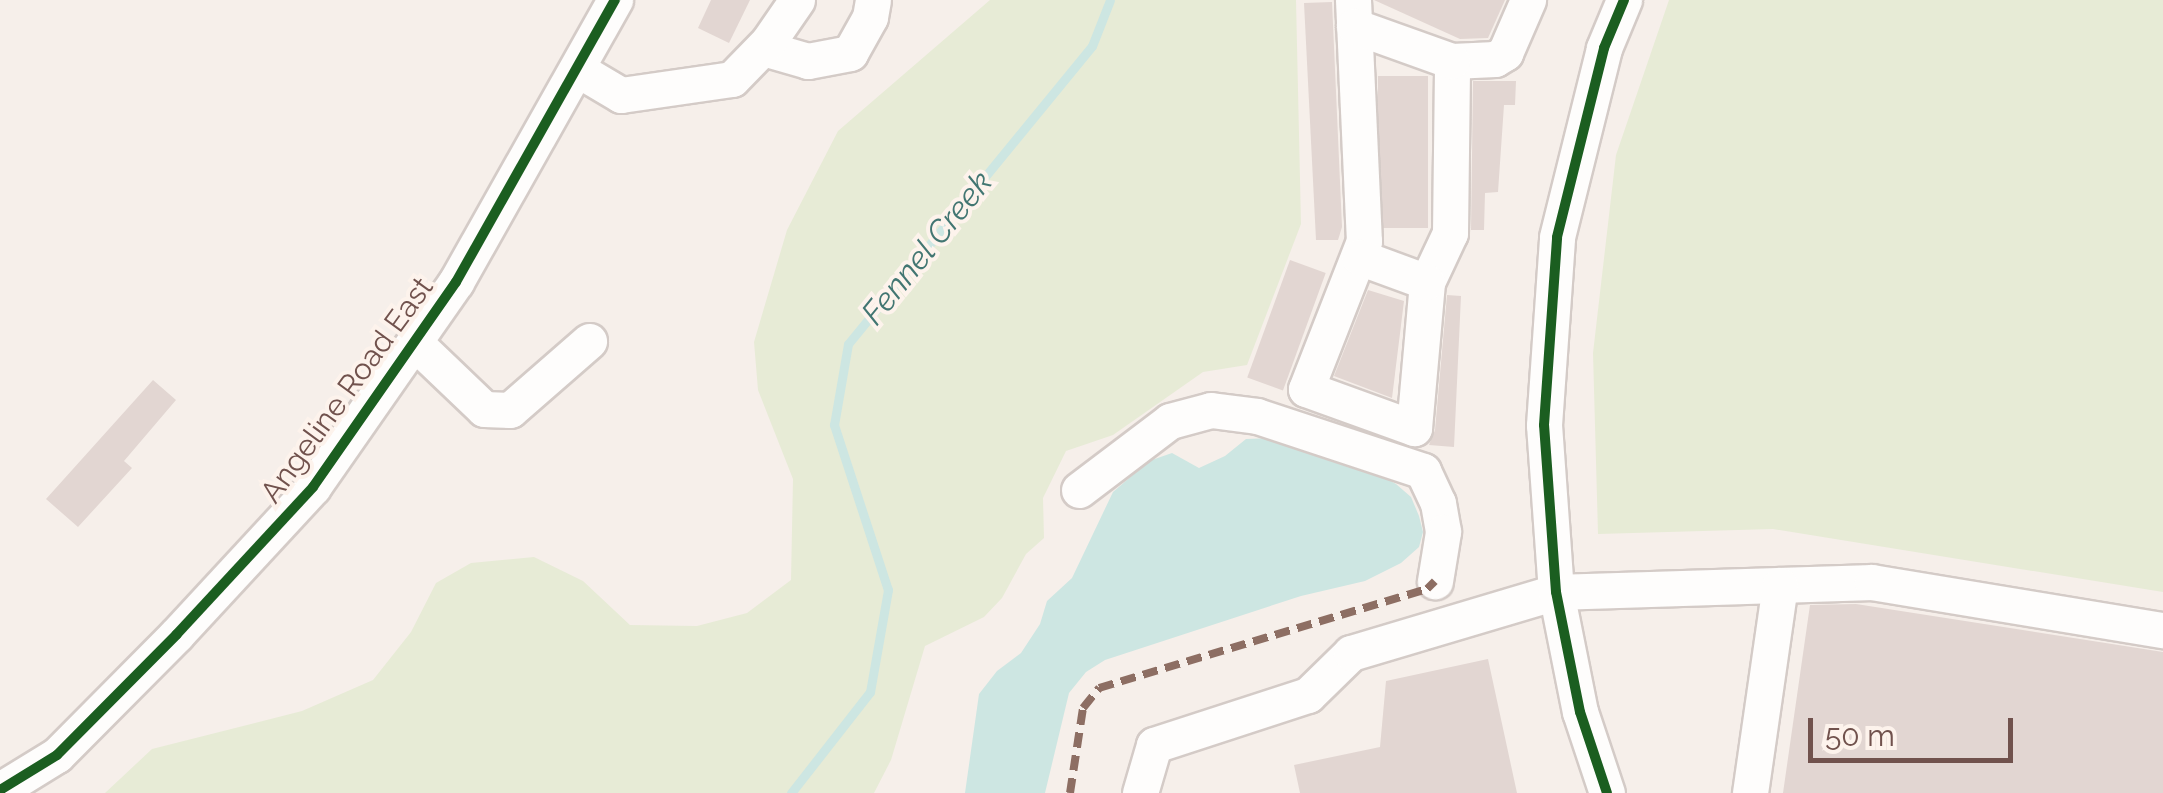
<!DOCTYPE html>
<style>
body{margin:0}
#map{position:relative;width:2163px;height:793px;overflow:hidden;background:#f6efea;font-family:Raleway,sans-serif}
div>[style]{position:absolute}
.green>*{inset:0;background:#e7ebd6}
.water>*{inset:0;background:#cde6e2}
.stream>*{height:9px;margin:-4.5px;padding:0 4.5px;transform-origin:4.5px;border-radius:4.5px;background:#cde6e2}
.building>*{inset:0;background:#e2d6d2;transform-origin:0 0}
.roads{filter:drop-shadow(2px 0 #d4cbc7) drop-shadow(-2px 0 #d4cbc7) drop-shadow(0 2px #d4cbc7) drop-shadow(0 -2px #d4cbc7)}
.minor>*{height:35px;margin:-17.5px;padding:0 17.5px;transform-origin:17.5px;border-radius:17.5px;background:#fefdfc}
.quiet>*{height:8px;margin-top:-4px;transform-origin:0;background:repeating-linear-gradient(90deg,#8d6e63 0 15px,transparent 0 23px)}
.cycleway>*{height:10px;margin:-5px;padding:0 5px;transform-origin:5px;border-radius:5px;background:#1b5e20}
span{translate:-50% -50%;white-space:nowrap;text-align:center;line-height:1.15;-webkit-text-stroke:8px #fdf3ec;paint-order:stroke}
.street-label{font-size:30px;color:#71524d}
.water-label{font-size:32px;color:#427672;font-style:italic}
.scale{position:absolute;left:1808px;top:718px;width:205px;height:45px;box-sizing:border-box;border:5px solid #71524d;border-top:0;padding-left:12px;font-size:30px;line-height:35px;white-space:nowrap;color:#71524d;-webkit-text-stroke:8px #fdf3ec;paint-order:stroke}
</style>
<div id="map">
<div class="green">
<div style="clip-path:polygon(990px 0,1296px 0,1301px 224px,1247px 365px,1203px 372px,1113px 435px,1066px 451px,1043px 498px,1044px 538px,1026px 554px,1002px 598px,984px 617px,925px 646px,891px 760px,874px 793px,105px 793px,152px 749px,302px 711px,373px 680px,411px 632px,436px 583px,471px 563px,534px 557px,583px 581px,630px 625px,697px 626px,747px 613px,791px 580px,793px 479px,758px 390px,754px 342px,787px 230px,838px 131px)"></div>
<div style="clip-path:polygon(1669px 0,2163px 0,2163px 592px,1773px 529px,1598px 534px,1593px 353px,1616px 155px)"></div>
</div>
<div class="water">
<div style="clip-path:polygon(1275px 438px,1366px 467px,1396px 484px,1411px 497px,1419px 516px,1423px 532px,1419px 547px,1401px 563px,1365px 581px,1301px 596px,1105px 660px,1086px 672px,1069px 693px,1045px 793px,965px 793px,979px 694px,997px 671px,1021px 653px,1040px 624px,1047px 601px,1072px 578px,1113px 492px,1149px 461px,1172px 453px,1199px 468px,1225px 456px,1246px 439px)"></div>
</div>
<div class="stream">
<div style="left:791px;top:793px;width:128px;rotate:-52deg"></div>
<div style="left:870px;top:692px;width:104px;rotate:-80deg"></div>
<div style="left:888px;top:590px;width:174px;rotate:-108.1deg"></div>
<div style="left:834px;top:425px;width:82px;rotate:-80.2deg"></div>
<div style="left:848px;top:344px;width:385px;rotate:-50.7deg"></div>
<div style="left:1092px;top:46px;width:49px;rotate:-68.6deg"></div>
</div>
<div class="building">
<div style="clip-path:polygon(711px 0,750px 0,729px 43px,698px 28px)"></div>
<div style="clip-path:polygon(1374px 0,1505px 0,1488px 38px,1460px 39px)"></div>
<div style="clip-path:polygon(1332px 2px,1342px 227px,1338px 240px,1316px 240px,1304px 3px)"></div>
<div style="left:1428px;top:76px;width:152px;height:50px;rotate:90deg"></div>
<div style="clip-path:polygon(1473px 81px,1516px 81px,1515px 105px,1504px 105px,1498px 192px,1485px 193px,1484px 230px,1471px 230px)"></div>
<div style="left:1290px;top:260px;width:38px;height:125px;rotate:20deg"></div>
<div style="clip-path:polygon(1368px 290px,1404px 301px,1392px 398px,1334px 376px)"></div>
<div style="clip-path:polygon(1447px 295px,1461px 296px,1454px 447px,1429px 445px,1435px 430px)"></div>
<div style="clip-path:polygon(153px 380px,176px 400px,124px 461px,132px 468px,78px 527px,46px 499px)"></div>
<div style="clip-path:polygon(1856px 604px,2163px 652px,2163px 793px,1783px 793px,1810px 605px)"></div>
<div style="clip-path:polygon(1488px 659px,1517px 793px,1300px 793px,1294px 765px,1380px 747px,1386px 681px)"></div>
</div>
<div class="roads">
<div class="minor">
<div style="left:1353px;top:0;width:241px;rotate:87.4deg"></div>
<div style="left:1364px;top:241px;width:159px;rotate:111.4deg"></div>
<div style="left:1306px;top:389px;width:115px;rotate:19.9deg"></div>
<div style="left:1414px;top:428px;width:147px;rotate:-84.9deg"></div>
<div style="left:1427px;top:282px;width:54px;rotate:-64.9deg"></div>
<div style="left:1450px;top:233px;width:172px;rotate:-89.3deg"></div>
<div style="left:1452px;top:61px;width:43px;rotate:-2.7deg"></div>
<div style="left:1495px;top:59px;width:12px;rotate:-31deg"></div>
<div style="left:1505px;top:53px;width:58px;rotate:-66.5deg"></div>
<div style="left:1354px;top:26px;width:104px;rotate:19.7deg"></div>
<div style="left:763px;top:48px;width:47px;rotate:16.1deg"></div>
<div style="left:808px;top:61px;width:43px;rotate:-10.8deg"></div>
<div style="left:850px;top:53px;width:41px;rotate:-60.9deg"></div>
<div style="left:870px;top:17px;width:17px;rotate:-80deg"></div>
<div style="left:577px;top:69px;width:51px;rotate:30.6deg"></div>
<div style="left:621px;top:95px;width:112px;rotate:-8.2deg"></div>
<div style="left:732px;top:79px;width:52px;rotate:-45.8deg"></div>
<div style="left:768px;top:42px;width:51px;rotate:-55.4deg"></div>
<div style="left:1359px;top:257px;width:72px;rotate:20.2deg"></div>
<div style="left:415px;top:343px;width:95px;rotate:43.7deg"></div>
<div style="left:484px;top:409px;width:26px;rotate:2deg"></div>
<div style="left:510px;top:410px;width:105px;rotate:-41.1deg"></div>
<div style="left:1079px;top:490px;width:114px;rotate:-37.2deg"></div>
<div style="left:1170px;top:421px;width:42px;rotate:-15deg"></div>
<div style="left:1211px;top:410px;width:46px;rotate:7.4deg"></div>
<div style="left:1257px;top:416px;width:175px;rotate:18.3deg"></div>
<div style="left:1423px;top:471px;width:35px;rotate:65deg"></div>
<div style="left:1438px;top:503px;width:29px;rotate:80deg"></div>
<div style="left:1443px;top:532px;width:50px;rotate:99.3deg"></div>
<div style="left:0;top:790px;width:67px;rotate:-31.6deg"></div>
<div style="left:57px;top:755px;width:170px;rotate:-45.2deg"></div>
<div style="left:177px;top:634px;width:200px;rotate:-47.2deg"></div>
<div style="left:313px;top:487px;width:250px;rotate:-55.1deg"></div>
<div style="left:456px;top:282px;width:324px;rotate:-60.6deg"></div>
<div style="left:1140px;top:793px;width:50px;rotate:-73.7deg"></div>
<div style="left:1154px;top:745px;width:162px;rotate:-18deg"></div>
<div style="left:1308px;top:695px;width:60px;rotate:-44.3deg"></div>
<div style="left:1351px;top:653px;width:214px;rotate:-16.6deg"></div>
<div style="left:1556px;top:592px;width:316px;rotate:-1.8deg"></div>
<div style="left:1872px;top:582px;width:295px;rotate:9.4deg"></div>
<div style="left:1607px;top:793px;width:85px;rotate:-108.4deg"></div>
<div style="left:1580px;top:712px;width:122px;rotate:-101.3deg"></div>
<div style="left:1556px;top:592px;width:167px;rotate:-94.1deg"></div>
<div style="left:1544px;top:425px;width:188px;rotate:-86deg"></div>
<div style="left:1557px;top:237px;width:195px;rotate:-76deg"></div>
<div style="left:1604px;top:48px;width:52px;rotate:-67.4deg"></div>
<div style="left:1750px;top:793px;width:210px;rotate:-81.8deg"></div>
</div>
</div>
<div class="quiet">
<div style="left:1070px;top:793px;width:86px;rotate:-81.3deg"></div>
<div style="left:1083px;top:708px;width:26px;rotate:-51deg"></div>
<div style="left:1099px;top:688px;width:343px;rotate:-16.8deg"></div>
<div style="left:1427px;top:589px;width:11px;rotate:-45deg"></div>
</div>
<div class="cycleway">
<div style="left:0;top:790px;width:67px;rotate:-31.6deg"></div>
<div style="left:57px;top:755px;width:170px;rotate:-45.2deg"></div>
<div style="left:177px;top:634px;width:200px;rotate:-47.2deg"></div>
<div style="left:313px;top:487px;width:250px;rotate:-55.1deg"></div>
<div style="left:456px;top:282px;width:324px;rotate:-60.6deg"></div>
<div style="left:1607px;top:793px;width:85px;rotate:-108.4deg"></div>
<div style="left:1580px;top:712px;width:122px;rotate:-101.3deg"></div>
<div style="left:1556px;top:592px;width:167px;rotate:-94.1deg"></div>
<div style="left:1544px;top:425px;width:188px;rotate:-86deg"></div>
<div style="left:1557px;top:237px;width:195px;rotate:-76deg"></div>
<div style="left:1604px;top:48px;width:52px;rotate:-67.4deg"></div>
</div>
<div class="street-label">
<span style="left:347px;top:390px;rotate:-54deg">Angeline Road East</span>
</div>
<div class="water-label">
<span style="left:927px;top:248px;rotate:-51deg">Fennel Creek</span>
</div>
<div class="scale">50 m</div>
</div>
